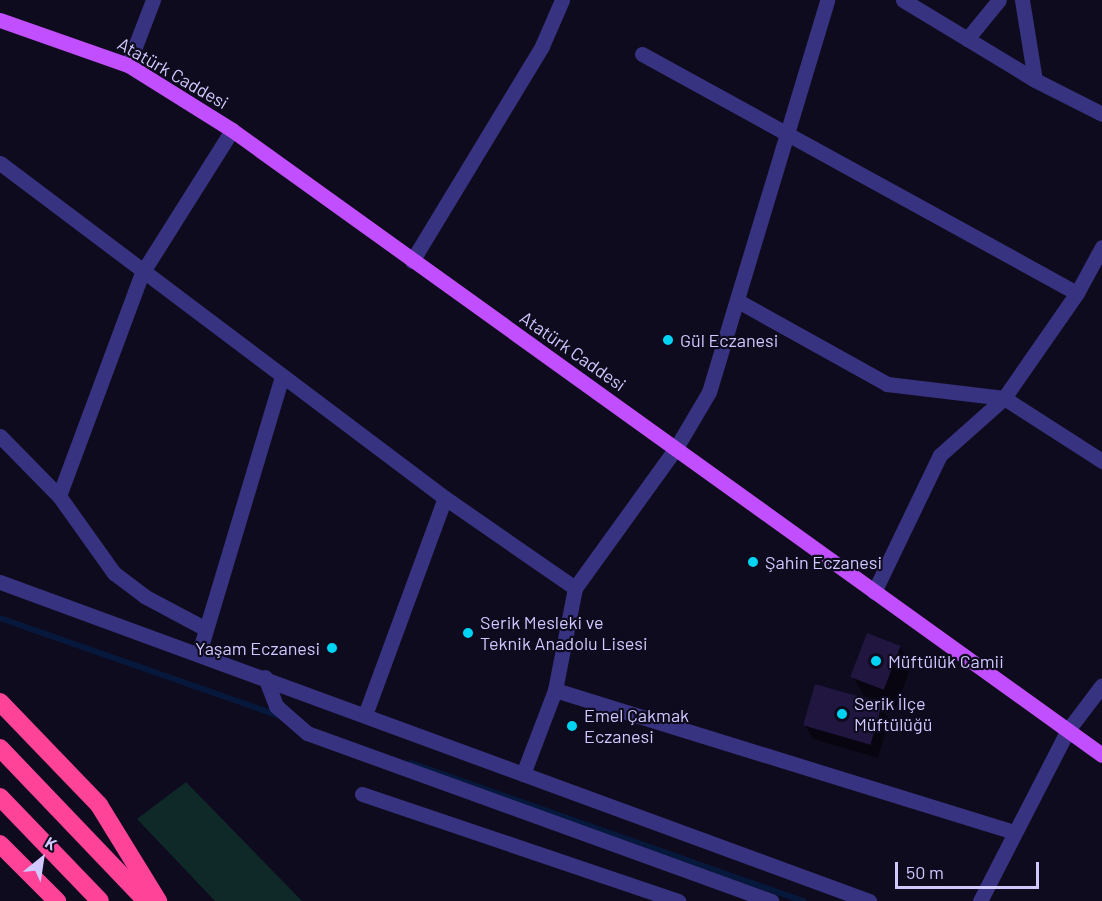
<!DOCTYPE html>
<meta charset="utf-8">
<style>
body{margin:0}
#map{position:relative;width:1102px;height:901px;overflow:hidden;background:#0f0b1e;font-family:Barlow,sans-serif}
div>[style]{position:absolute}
.green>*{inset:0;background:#0e2928}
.shadow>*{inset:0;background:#0007}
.stream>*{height:6px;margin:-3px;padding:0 3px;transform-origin:3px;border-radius:3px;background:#06183c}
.building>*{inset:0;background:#201640;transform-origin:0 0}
.minor>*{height:15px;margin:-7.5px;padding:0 7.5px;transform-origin:7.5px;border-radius:7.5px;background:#383380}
.major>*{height:15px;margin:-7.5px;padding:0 7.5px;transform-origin:7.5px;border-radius:7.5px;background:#c24fff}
.highway>*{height:18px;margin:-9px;padding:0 9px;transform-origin:9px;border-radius:9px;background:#ff4398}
.dots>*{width:16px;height:16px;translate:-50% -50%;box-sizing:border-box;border:3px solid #0f0b1e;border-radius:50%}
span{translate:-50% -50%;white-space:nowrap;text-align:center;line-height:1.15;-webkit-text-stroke:4.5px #0f0b1e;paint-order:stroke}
.street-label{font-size:18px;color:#d0c8ff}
.poi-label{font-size:18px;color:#d0c8ff}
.left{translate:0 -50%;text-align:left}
.right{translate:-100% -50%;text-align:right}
.north{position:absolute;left:12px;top:829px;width:60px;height:60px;-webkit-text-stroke:4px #0f0b1e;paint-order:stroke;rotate:30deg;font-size:16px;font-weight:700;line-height:24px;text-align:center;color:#d0c8ff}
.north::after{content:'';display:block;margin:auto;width:21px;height:27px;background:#d0c8ff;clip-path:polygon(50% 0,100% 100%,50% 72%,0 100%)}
.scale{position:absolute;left:895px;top:862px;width:144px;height:27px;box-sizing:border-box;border:3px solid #d0c8ff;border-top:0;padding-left:8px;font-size:18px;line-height:21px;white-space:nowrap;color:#d0c8ff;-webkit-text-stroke:4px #0f0b1e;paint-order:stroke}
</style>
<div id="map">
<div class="green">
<div style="clip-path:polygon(186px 782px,302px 901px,215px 901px,137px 819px)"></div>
</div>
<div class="shadow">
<div style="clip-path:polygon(900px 647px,911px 666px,896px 708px,864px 696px,853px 677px)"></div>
<div style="clip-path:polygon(879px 702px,889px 719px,878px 758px,813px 739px,805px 725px)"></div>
</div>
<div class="stream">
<div style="left:0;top:618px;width:297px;rotate:19.3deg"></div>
<div style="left:411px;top:763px;width:416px;rotate:19.4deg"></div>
</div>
<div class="building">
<div style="left:867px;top:633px;width:36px;height:47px;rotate:21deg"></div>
<div style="left:815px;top:684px;width:70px;height:43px;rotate:16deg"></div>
</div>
<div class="minor">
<div style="left:903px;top:0;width:154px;rotate:31.2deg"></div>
<div style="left:1035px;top:80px;width:75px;rotate:26.9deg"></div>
<div style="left:1022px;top:0;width:81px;rotate:80.8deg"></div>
<div style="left:967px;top:39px;width:50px;rotate:-50.6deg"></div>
<div style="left:642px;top:54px;width:496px;rotate:28.8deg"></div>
<div style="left:128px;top:65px;width:70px;rotate:-69deg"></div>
<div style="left:0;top:163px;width:557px;rotate:36.97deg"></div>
<div style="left:445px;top:498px;width:158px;rotate:34.7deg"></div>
<div style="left:412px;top:261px;width:251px;rotate:-58.8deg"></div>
<div style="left:542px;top:46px;width:50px;rotate:-66.5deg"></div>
<div style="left:738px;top:301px;width:171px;rotate:29.1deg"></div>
<div style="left:887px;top:384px;width:118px;rotate:6.8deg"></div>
<div style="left:1004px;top:398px;width:117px;rotate:32.7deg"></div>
<div style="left:0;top:436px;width:84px;rotate:45.5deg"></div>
<div style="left:59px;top:496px;width:95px;rotate:54.5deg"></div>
<div style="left:114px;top:573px;width:38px;rotate:37deg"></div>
<div style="left:144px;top:596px;width:70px;rotate:28deg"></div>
<div style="left:59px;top:496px;width:238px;rotate:-69.6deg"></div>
<div style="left:142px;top:273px;width:169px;rotate:-57.8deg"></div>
<div style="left:0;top:582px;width:926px;rotate:20.16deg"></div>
<div style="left:874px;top:592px;width:152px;rotate:-64.3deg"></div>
<div style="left:940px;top:455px;width:86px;rotate:-41.7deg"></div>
<div style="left:1004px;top:398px;width:128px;rotate:-55.2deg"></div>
<div style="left:1077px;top:293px;width:52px;rotate:-61.5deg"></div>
<div style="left:199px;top:653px;width:288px;rotate:-73.3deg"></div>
<div style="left:265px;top:677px;width:31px;rotate:69deg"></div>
<div style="left:276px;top:706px;width:41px;rotate:41.1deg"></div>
<div style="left:307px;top:733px;width:494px;rotate:19.9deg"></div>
<div style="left:555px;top:690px;width:480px;rotate:17.2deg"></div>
<div style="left:365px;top:715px;width:231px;rotate:-69.8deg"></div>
<div style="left:523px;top:774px;width:90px;rotate:-69.1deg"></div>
<div style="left:555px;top:690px;width:104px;rotate:-78.9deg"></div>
<div style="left:575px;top:588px;width:173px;rotate:-54.2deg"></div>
<div style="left:676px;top:448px;width:65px;rotate:-59.5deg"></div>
<div style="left:709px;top:392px;width:409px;rotate:-73.2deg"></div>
<div style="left:362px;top:794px;width:334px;rotate:18.7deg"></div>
<div style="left:980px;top:901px;width:192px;rotate:-62.8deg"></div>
<div style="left:1068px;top:730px;width:56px;rotate:-52.9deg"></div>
</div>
<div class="major">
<div style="left:0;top:20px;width:136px;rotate:19.4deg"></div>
<div style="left:128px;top:65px;width:123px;rotate:32deg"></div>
<div style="left:232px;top:130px;width:1071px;rotate:35.69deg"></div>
</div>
<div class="highway">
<div style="left:0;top:702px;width:143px;rotate:46.1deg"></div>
<div style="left:99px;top:805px;width:113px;rotate:58.4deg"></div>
<div style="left:0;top:748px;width:211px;rotate:46.3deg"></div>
<div style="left:0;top:797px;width:144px;rotate:46.1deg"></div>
<div style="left:0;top:844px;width:81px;rotate:45deg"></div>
</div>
<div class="dots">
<div style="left:668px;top:340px;background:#00d4f3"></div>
<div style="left:753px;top:562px;background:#00d4f3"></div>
<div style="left:468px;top:633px;background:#00d4f3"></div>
<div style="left:332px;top:648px;background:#00d4f3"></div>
<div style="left:876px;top:661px;background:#00d4f3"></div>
<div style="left:842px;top:714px;background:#00d4f3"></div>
<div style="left:572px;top:726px;background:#00d4f3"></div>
</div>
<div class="street-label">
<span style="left:173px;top:73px;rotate:30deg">Atatürk Caddesi</span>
<span style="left:573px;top:351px;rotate:35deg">Atatürk Caddesi</span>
</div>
<div class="poi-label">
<span class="left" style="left:680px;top:340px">Gül Eczanesi</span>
<span class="left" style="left:765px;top:562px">Şahin Eczanesi</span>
<span class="left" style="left:480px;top:633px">Serik Mesleki ve<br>Teknik Anadolu Lisesi</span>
<span class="right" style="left:320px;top:648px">Yaşam Eczanesi</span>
<span class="left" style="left:888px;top:661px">Müftülük Camii</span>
<span class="left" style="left:854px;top:714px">Serik İlçe<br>Müftülüğü</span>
<span class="left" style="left:584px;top:726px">Emel Çakmak<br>Eczanesi</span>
</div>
<div class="north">K</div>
<div class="scale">50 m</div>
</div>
